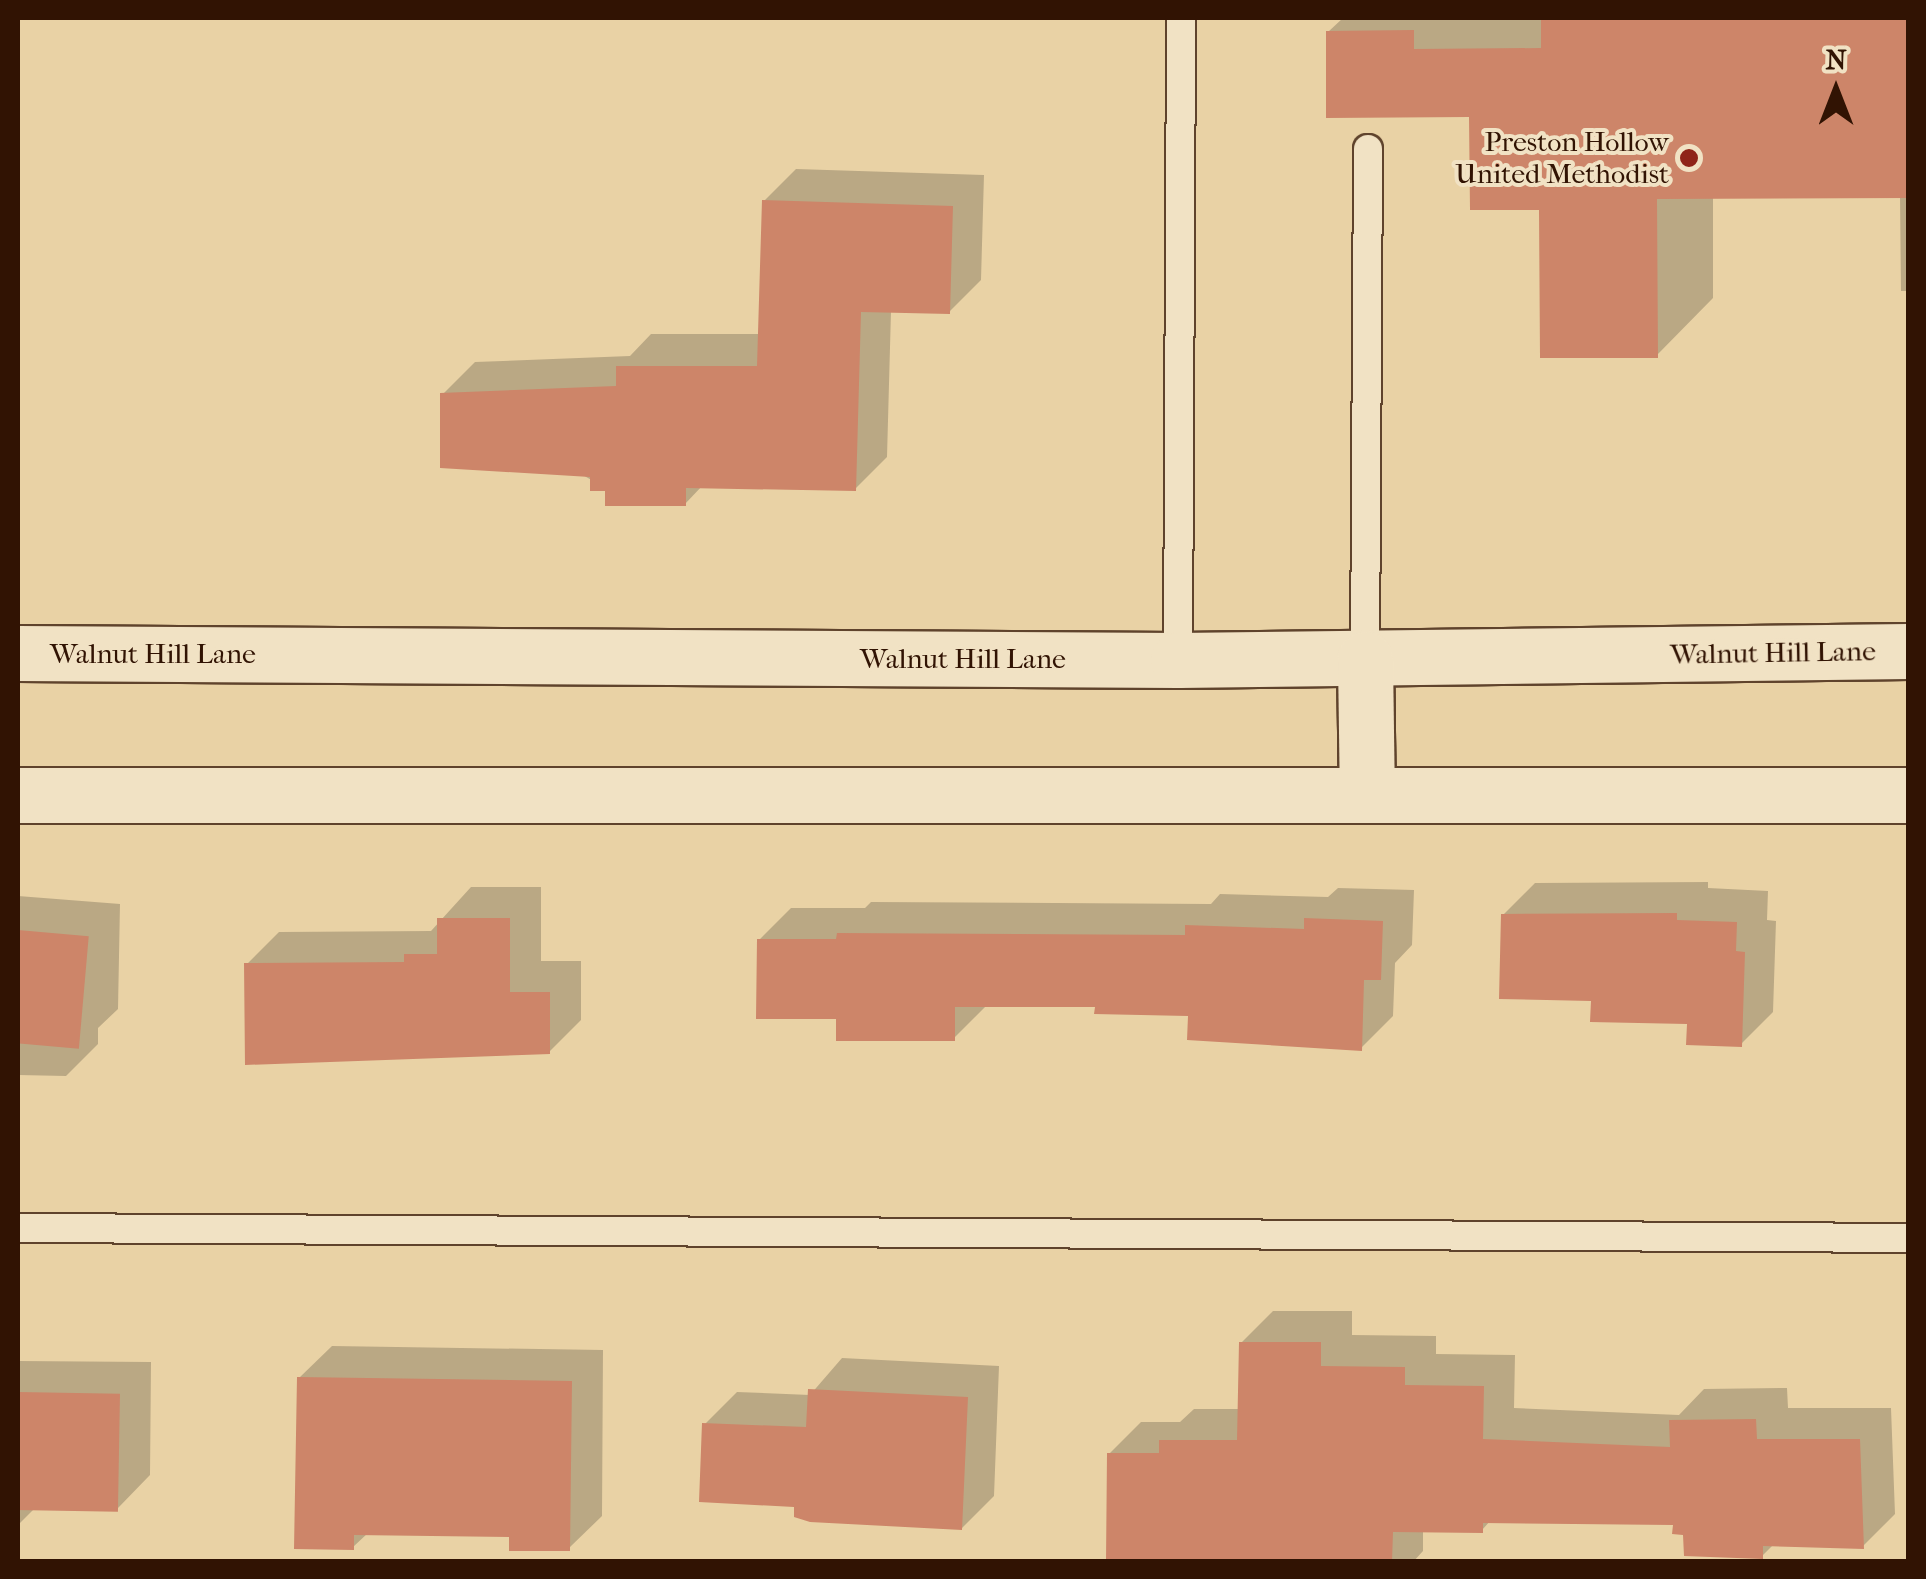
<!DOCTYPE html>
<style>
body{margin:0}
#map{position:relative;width:1926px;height:1579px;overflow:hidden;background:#e9d2a5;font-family:"IM FELL French Canon",serif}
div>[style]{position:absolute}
.shadow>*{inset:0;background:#0003}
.building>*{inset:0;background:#cd8569;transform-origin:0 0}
.roads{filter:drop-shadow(2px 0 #5f432c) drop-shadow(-2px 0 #5f432c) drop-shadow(0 2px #5f432c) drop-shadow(0 -2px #5f432c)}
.lane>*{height:28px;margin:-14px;padding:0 14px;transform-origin:14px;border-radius:14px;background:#f1e2c4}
.secondary>*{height:55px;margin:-27.5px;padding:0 27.5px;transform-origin:27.5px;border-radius:27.5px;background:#f1e2c4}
.dots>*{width:28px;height:28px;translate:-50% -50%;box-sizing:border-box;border:5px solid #f1e2c4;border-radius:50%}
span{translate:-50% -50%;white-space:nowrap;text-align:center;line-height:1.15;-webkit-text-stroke:8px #f1e2c4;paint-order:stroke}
.poi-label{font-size:28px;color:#311303}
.right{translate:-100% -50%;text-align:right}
.street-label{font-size:28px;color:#311303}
.frame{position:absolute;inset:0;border:20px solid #311303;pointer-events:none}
.north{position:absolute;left:1786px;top:40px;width:100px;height:100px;-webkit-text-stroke:8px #f1e2c4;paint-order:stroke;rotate:0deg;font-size:28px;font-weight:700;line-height:40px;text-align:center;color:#311303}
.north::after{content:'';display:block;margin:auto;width:35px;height:45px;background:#311303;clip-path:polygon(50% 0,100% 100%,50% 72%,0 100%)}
</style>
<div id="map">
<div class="shadow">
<div style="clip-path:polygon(1343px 18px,1908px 18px,1908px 291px,1901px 291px,1900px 195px,1713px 196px,1713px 298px,1657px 355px,1472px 114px,1328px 32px)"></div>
<div style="clip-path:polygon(796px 169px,984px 175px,981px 280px,949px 312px,891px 311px,887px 457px,855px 489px,703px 485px,685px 504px,607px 489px,443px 394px,475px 362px,630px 356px,651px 334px,761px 334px,764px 201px)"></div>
<div style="clip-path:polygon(1708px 882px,1708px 888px,1768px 891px,1767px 920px,1776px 921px,1773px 1012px,1741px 1044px,1690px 1021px,1593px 999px,1503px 915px,1535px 883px)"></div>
<div style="clip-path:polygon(471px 887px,541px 887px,541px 961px,581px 961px,581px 1020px,549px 1052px,247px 964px,279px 932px,431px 931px)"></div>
<div style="clip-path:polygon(1338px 888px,1414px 890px,1412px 945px,1395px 963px,1393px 1016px,1361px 1048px,1191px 1014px,1097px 1004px,986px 1006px,954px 1038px,839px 1017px,759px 940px,791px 908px,865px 908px,871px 902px,1211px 904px,1220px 894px,1328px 897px)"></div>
<div style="clip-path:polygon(18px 896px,120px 904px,118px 1009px,98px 1028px,98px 1044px,66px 1076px,18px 1075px)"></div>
<div style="clip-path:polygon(1273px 1311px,1352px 1311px,1352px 1335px,1436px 1336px,1436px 1354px,1515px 1355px,1514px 1408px,1679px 1415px,1704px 1389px,1787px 1388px,1788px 1408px,1891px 1408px,1895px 1514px,1863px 1546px,1774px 1544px,1762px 1556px,1686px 1533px,1676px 1522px,1491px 1520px,1482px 1530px,1423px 1529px,1423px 1551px,1413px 1562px,1109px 1562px,1109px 1454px,1141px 1422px,1180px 1422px,1194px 1409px,1240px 1409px,1241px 1343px)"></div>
<div style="clip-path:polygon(332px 1346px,603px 1350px,602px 1516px,569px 1548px,512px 1535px,368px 1533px,353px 1547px,299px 1378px)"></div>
<div style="clip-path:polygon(842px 1358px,999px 1366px,994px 1496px,962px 1528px,797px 1504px,705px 1424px,737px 1392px,810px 1395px)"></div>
<div style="clip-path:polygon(18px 1361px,151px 1362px,150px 1475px,118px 1508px,35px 1508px,18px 1525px)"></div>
</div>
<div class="building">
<div style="clip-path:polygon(1541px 18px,1908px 18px,1908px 198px,1657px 199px,1658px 358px,1540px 358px,1539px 210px,1470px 210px,1469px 117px,1326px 118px,1326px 31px,1414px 30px,1414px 49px,1541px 48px)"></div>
<div style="clip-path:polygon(762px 200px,953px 206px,950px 314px,861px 312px,856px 491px,686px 488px,686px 506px,605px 506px,605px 491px,590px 491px,590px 477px,440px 468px,440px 393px,616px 386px,616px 366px,757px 366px)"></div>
<div style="clip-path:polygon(1677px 913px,1677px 920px,1737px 922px,1736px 951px,1745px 952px,1742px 1047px,1686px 1045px,1687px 1024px,1590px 1022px,1591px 1001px,1499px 999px,1501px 914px)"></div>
<div style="clip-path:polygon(437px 918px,510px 918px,510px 992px,550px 992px,550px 1054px,245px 1065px,244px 963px,404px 962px,404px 954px,437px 954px)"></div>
<div style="clip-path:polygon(1304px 918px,1383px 921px,1381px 980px,1364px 980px,1362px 1051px,1187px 1040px,1188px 1016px,1094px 1014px,1095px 1007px,955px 1007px,955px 1041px,836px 1041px,836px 1019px,756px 1019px,757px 939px,836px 939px,837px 933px,1185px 935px,1185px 925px,1304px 929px)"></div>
<div style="left:18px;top:930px;width:71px;height:113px;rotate:5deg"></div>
<div style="clip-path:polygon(1239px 1342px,1321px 1342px,1321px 1366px,1405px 1367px,1405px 1385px,1484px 1386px,1483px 1439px,1670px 1447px,1669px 1420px,1756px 1419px,1757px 1439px,1860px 1439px,1864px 1549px,1763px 1546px,1763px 1559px,1684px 1556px,1683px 1535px,1672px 1534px,1673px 1525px,1483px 1523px,1483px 1533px,1393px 1532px,1392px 1562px,1106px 1562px,1107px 1453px,1159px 1453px,1159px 1440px,1237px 1440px)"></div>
<div style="clip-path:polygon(297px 1377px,572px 1381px,570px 1551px,509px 1551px,509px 1537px,354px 1535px,354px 1550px,294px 1549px)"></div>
<div style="clip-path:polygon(808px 1389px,968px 1397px,962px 1530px,810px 1522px,794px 1517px,794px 1507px,699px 1502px,702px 1423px,806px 1427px)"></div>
<div style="left:18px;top:1392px;width:102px;height:118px;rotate:1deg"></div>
</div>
<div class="roads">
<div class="lane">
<div style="left:1365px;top:659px;width:510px;rotate:-89.66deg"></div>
<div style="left:1178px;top:660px;width:642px;rotate:-89.73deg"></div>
<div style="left:18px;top:1228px;width:1890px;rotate:0.3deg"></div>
</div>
<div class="secondary">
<div style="left:18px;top:653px;width:1160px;rotate:0.35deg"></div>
<div style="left:1178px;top:660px;width:730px;rotate:-0.71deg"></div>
<div style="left:1365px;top:659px;width:136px;rotate:89.2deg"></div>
<div style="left:18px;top:795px;width:1890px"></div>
</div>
</div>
<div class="dots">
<div style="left:1689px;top:158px;background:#8f2418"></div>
</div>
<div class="poi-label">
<span class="right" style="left:1669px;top:158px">Preston Hollow<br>United Methodist</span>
</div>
<div class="street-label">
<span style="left:1773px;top:653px;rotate:-1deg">Walnut Hill Lane</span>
<span style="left:153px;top:654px">Walnut Hill Lane</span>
<span style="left:963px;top:659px">Walnut Hill Lane</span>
</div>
<div class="frame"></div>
<div class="north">N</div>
</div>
